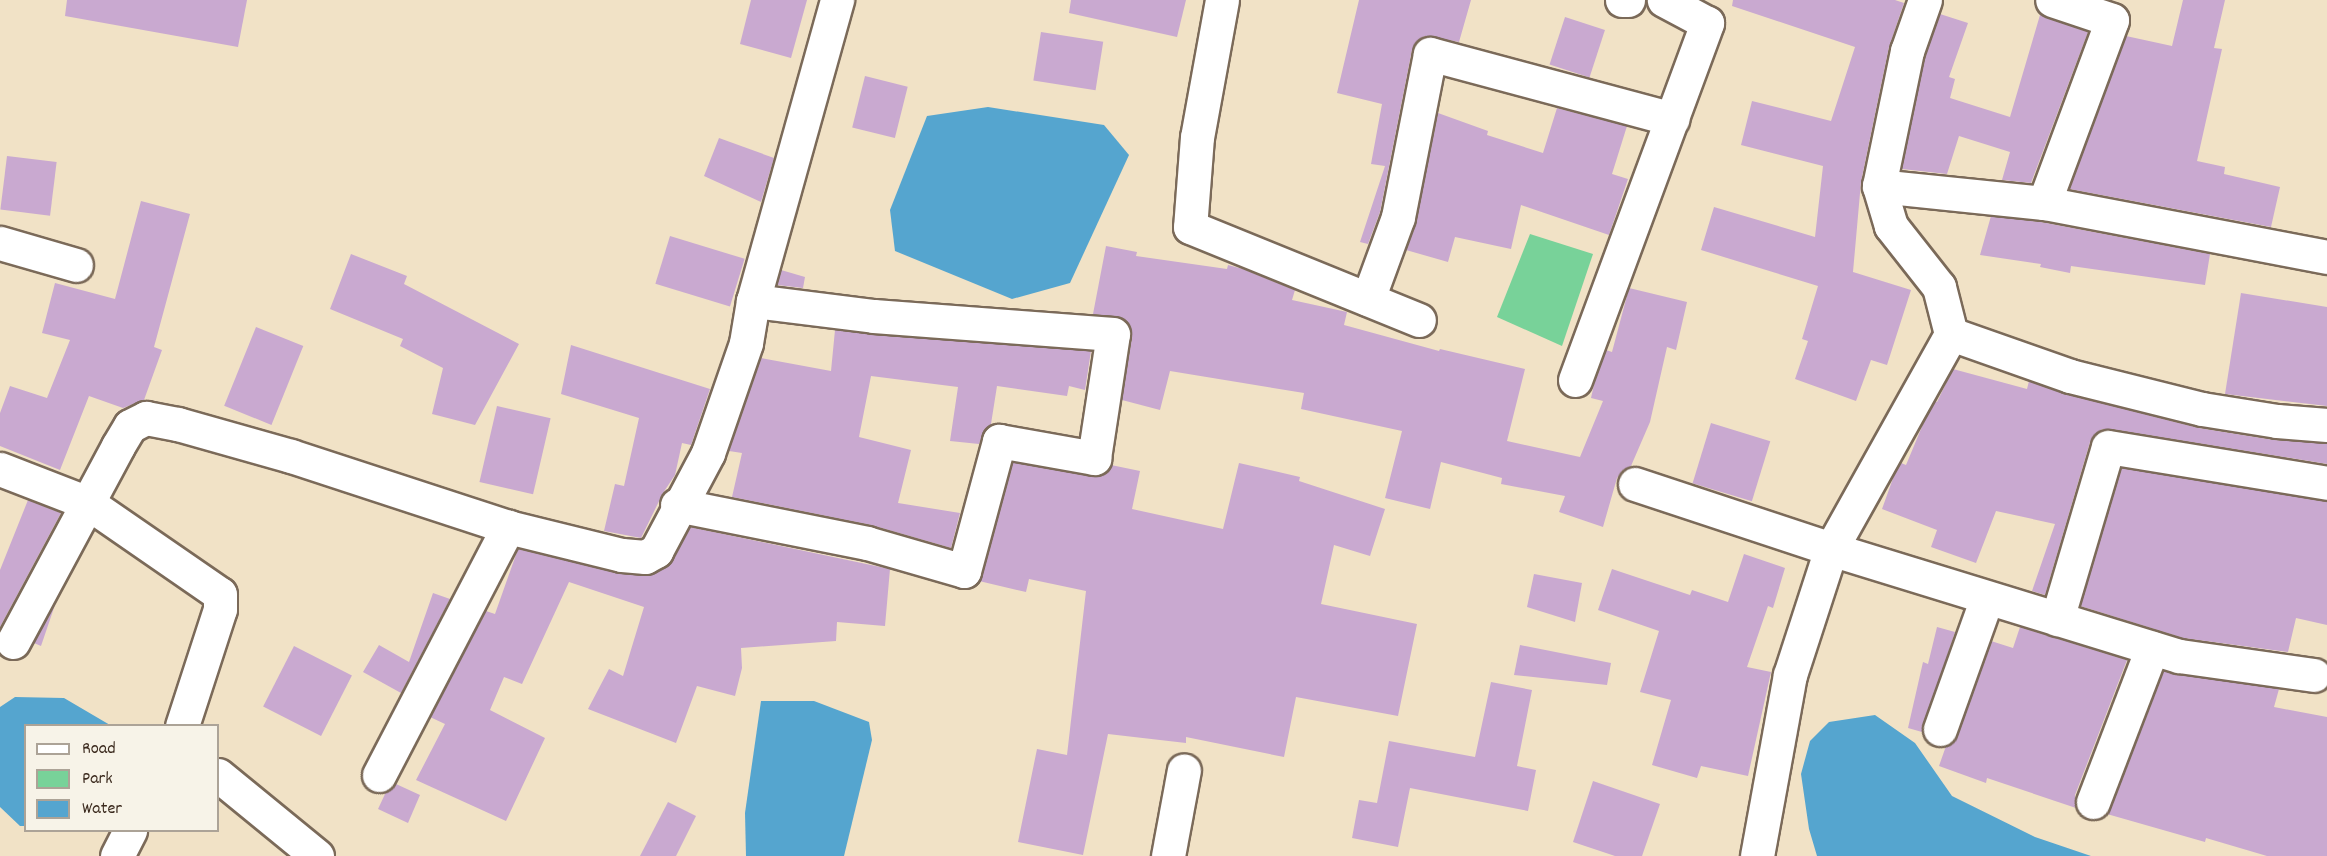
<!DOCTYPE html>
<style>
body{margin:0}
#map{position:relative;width:2327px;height:856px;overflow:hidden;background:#f1e2c6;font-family:Dekko,sans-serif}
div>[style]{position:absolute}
.green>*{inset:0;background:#78d299}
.water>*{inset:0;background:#55a5cf}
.building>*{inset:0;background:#c9a9d0;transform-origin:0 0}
.roads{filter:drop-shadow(2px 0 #7b6a59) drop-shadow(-2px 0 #7b6a59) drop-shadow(0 2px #7b6a59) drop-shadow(0 -2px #7b6a59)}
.street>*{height:33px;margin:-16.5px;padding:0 16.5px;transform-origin:16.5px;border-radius:16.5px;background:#fff}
span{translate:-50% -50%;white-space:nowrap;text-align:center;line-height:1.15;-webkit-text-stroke:5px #f7f3e8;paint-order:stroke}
.legend{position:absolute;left:24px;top:724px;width:195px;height:108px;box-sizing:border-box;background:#f7f3e8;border:2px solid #aca397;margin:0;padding:8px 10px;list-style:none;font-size:18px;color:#3b2a1e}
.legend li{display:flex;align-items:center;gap:12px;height:30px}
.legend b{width:30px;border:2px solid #aca397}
</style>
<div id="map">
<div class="green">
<div style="clip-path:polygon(1530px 234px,1593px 254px,1562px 346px,1497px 317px)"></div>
</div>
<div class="water">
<div style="clip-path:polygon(988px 107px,1104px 125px,1129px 155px,1070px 283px,1012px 299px,895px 251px,890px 210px,927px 116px)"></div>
<div style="clip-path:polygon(15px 697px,64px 698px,110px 725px,26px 726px,25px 826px,20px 826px,0 807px,0 707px)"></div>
<div style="clip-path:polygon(761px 701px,814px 701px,869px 722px,872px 740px,844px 856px,746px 856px,745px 813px)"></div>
<div style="clip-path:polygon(1875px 715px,1915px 743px,1952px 796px,2035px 837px,2091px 856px,1817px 856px,1809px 829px,1801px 774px,1810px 741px,1829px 722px)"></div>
</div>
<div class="building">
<div style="clip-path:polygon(67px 0,247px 0,238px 47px,65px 16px)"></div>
<div style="clip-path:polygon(751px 0,807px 0,791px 58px,740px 44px)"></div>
<div style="clip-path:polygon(1071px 0,1186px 0,1177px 37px,1069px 13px)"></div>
<div style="clip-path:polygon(1359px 0,1471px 0,1459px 42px,1425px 36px,1417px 41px,1412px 50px,1380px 212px,1368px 244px,1360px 242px,1385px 166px,1371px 164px,1382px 104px,1337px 93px)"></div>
<div style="clip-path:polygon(1733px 0,1895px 0,1904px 3px,1889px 47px,1861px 182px,1853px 272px,1911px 290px,1887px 365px,1871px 360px,1856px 401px,1795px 379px,1808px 341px,1802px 339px,1818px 286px,1701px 250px,1714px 207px,1815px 237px,1823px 166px,1741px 145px,1752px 101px,1831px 121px,1855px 47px,1732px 6px)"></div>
<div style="clip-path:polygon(2183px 0,2225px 0,2214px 48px,2222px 49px,2197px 161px,2225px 167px,2224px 174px,2280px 187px,2271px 227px,2069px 189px,2126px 36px,2172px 46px)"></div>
<div style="clip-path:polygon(1940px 14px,1968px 23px,1949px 77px,1955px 79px,1950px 98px,2010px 117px,2040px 15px,2088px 32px,2031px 183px,2002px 180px,2010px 152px,1959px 136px,1947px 174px,1902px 169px,1925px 56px)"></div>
<div style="left:1565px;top:17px;width:42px;height:50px;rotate:18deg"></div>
<div style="left:1041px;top:32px;width:63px;height:49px;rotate:9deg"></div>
<div style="left:865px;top:76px;width:44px;height:53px;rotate:14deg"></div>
<div style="clip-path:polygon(1557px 108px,1627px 126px,1612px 174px,1628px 179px,1609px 235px,1521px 205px,1511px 249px,1455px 237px,1448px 262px,1406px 250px,1416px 221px,1438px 113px,1488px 131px,1487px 135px,1543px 153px)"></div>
<div style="clip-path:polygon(719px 138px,774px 158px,761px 202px,704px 176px)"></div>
<div style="left:7px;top:156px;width:50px;height:54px;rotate:7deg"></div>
<div style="clip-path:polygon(141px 201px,190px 214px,154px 347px,162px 350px,144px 400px,123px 408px,89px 396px,60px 470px,0 446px,0 413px,10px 386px,47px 398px,70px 340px,42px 333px,55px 283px,115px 299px)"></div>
<div style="clip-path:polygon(1991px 216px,2041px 222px,2210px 254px,2205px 285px,2071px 266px,2070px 273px,2040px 267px,2041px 264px,1980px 255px)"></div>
<div style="left:670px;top:236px;width:78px;height:50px;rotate:17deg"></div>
<div style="clip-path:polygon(1106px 246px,1137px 252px,1136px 256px,1227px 269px,1228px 265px,1243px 269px,1295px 290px,1292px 300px,1347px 312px,1344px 325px,1439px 351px,1440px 349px,1525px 369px,1507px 441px,1580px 457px,1603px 401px,1591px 398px,1595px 380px,1606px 350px,1612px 352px,1629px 288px,1687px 302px,1676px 350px,1667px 347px,1650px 422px,1631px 466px,1623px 470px,1617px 478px,1603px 527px,1559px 512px,1565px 496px,1501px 484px,1502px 478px,1441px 462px,1430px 509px,1385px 498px,1402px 431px,1301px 409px,1304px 393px,1170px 371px,1160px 410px,1122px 400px,1132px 337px,1130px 327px,1123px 318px,1093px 314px)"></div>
<div style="clip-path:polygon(351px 254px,407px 276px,404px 284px,519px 344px,475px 425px,432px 414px,443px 368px,400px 346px,403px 339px,330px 309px)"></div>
<div style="clip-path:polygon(781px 270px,805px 277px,803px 288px,777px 285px)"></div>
<div style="clip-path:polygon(2241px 293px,2327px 307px,2327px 406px,2225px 394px)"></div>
<div style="left:256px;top:327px;width:51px;height:85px;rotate:22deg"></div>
<div style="clip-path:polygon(835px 330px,1091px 351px,1085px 390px,1069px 386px,1067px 396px,997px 386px,991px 424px,985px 429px,979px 444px,950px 441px,958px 387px,871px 376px,859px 437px,911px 450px,898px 503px,960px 513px,951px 548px,871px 525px,732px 497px,742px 453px,729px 451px,761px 358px,831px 371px)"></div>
<div style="clip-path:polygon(571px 345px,710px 389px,691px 445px,682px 443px,675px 475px,663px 493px,641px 538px,604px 531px,615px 484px,624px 486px,639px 418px,561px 394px)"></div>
<div style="clip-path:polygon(1953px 369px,2027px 389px,2029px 381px,2065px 394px,2199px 428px,2274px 440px,2327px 443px,2327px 464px,2111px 429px,2102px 429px,2090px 442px,2045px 595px,2032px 591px,2055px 524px,1996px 511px,1976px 563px,1931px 547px,1937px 530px,1882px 509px,1896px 470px,1901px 463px,1906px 465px,1926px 417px,1935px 401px,1937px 402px)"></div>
<div style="left:497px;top:406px;width:55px;height:78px;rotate:13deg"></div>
<div style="left:1711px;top:423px;width:62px;height:63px;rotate:17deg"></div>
<div style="clip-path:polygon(1013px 462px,1091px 476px,1101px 475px,1111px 465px,1140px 471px,1132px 509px,1223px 529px,1239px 463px,1300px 477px,1299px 481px,1385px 509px,1370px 556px,1334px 545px,1321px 604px,1417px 624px,1398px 716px,1296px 697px,1284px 757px,1186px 737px,1186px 743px,1108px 734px,1083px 855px,1018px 842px,1037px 749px,1067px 755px,1086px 591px,1029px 579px,1026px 592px,979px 581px)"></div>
<div style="clip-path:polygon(2121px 468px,2327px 501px,2327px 625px,2296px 618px,2288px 652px,2183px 638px,2080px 606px)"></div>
<div style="clip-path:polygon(28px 500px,61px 513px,0 627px,0 570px)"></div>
<div style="clip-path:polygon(690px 527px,890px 569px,885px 626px,837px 622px,836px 641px,741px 648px,742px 668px,735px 696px,697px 686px,676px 743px,588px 709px,609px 669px,623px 676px,644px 607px,569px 582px,522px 684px,504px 677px,490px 710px,545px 738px,506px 821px,416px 780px,445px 724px,430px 717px,486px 611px,495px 614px,518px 549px,618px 573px,644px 576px,654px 573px,672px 560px)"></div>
<div style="clip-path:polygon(1744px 554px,1785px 568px,1773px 608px,1768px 606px,1747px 667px,1771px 672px,1748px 776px,1701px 766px,1697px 778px,1652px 765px,1671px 700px,1640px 692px,1659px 631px,1598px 610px,1612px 569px,1690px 595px,1692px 590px,1728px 602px)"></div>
<div style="clip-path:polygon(1534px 574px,1582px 583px,1575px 622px,1527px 607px)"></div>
<div style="clip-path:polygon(433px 593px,450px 599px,401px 693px,363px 672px,379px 645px,409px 662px)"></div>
<div style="clip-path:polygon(57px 599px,41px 646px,34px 643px)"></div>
<div style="clip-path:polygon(1937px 627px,1955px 632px,1922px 732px,1908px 728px,1923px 662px,1928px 664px)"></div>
<div style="clip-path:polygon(2020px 627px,2127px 660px,2075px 795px,2076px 808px,1987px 778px,1986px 783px,1939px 766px,1946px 746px,1958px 735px,1991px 641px,2013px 648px)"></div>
<div style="clip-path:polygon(1520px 645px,1611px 663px,1607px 685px,1514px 675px)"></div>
<div style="left:294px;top:646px;width:65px;height:68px;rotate:27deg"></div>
<div style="clip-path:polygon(2163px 671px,2279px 689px,2274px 707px,2327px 717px,2327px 856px,2267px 856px,2206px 838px,2205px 842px,2107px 814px)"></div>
<div style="clip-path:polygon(1491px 682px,1532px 690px,1517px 766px,1536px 770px,1528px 811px,1410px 788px,1398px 847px,1352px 838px,1359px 800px,1377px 803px,1389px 741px,1475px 757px)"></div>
<div style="clip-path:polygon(1593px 781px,1660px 804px,1642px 856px,1615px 856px,1573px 842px)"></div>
<div style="clip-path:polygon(396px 784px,420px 795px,408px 823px,378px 809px,386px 792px)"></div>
<div style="clip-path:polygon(668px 802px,696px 816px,676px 856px,640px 856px)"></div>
</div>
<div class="roads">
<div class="street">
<div style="left:1222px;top:0;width:139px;rotate:100.3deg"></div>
<div style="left:1197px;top:137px;width:90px;rotate:94.4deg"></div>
<div style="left:1190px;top:227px;width:247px;rotate:22.1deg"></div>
<div style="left:1622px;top:0;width:6px"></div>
<div style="left:1879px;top:186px;width:166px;rotate:5.9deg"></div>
<div style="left:2044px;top:203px;width:288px;rotate:10.8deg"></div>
<div style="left:2044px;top:203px;width:195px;rotate:-69.6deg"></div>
<div style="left:2112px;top:20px;width:63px;rotate:-161.6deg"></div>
<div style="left:0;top:243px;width:79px;rotate:16.1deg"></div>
<div style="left:1368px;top:299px;width:87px;rotate:-69.9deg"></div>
<div style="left:1398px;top:217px;width:166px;rotate:-78.9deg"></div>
<div style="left:1430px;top:54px;width:251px;rotate:15deg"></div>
<div style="left:1951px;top:334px;width:126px;rotate:19.4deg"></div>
<div style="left:2070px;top:376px;width:136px;rotate:14deg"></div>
<div style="left:2202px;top:409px;width:76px;rotate:9.1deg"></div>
<div style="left:2277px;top:421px;width:50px;rotate:4.6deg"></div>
<div style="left:1575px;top:380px;width:381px;rotate:-69.7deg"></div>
<div style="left:1707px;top:23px;width:49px;rotate:-151.9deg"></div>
<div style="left:0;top:469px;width:94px;rotate:21.1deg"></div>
<div style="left:88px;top:503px;width:160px;rotate:34.6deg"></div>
<div style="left:220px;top:594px;width:15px;rotate:90deg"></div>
<div style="left:220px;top:609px;width:123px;rotate:108deg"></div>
<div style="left:1635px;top:484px;width:206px;rotate:18.3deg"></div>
<div style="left:1831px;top:549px;width:364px;rotate:17.1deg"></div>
<div style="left:2179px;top:656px;width:136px;rotate:8deg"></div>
<div style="left:677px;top:505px;width:194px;rotate:11.3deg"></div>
<div style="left:867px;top:543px;width:101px;rotate:16.1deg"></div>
<div style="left:964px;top:571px;width:135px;rotate:-74.9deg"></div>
<div style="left:999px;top:441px;width:97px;rotate:10.1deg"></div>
<div style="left:1094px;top:458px;width:125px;rotate:-81.3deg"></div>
<div style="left:1113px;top:334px;width:240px;rotate:-175.7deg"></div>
<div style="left:874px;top:316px;width:122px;rotate:-172.9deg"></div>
<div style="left:2057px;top:619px;width:179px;rotate:-73.5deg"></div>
<div style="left:2108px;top:447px;width:222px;rotate:9.3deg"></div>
<div style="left:13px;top:642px;width:222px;rotate:-61.8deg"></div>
<div style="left:118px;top:446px;width:23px;rotate:-59deg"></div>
<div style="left:130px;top:426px;width:18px;rotate:-27deg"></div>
<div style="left:146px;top:418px;width:33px;rotate:11deg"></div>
<div style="left:178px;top:424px;width:117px;rotate:15.8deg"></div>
<div style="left:291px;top:456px;width:228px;rotate:18.1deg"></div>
<div style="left:508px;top:527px;width:117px;rotate:13.8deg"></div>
<div style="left:622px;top:555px;width:23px;rotate:5deg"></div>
<div style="left:645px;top:557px;width:13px;rotate:-29deg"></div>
<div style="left:656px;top:551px;width:111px;rotate:-62deg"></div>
<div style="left:708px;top:453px;width:116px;rotate:-70.9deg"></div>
<div style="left:746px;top:343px;width:43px;rotate:-80.5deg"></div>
<div style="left:753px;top:301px;width:313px;rotate:-74.4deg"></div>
<div style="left:1940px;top:729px;width:139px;rotate:-70.3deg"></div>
<div style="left:218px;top:775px;width:128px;rotate:39.3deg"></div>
<div style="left:379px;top:775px;width:280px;rotate:-62.5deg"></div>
<div style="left:2093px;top:802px;width:165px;rotate:-69deg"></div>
<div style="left:117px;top:856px;width:29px;rotate:-63deg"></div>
<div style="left:1168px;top:856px;width:87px;rotate:-79.5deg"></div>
<div style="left:1757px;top:856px;width:184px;rotate:-79.7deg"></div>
<div style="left:1790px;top:675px;width:133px;rotate:-72deg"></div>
<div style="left:1831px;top:549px;width:246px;rotate:-60.8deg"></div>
<div style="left:1951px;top:334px;width:49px;rotate:-104.3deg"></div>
<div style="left:1939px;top:287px;width:78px;rotate:-128.2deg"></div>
<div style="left:1891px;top:226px;width:42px;rotate:-106.7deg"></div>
<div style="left:1879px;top:186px;width:138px;rotate:-78.3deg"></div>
<div style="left:1907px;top:51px;width:54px;rotate:-70.6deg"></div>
</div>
</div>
<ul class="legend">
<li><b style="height:8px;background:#fff"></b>Road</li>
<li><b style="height:16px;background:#78d299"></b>Park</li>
<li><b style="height:16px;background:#55a5cf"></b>Water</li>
</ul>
</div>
